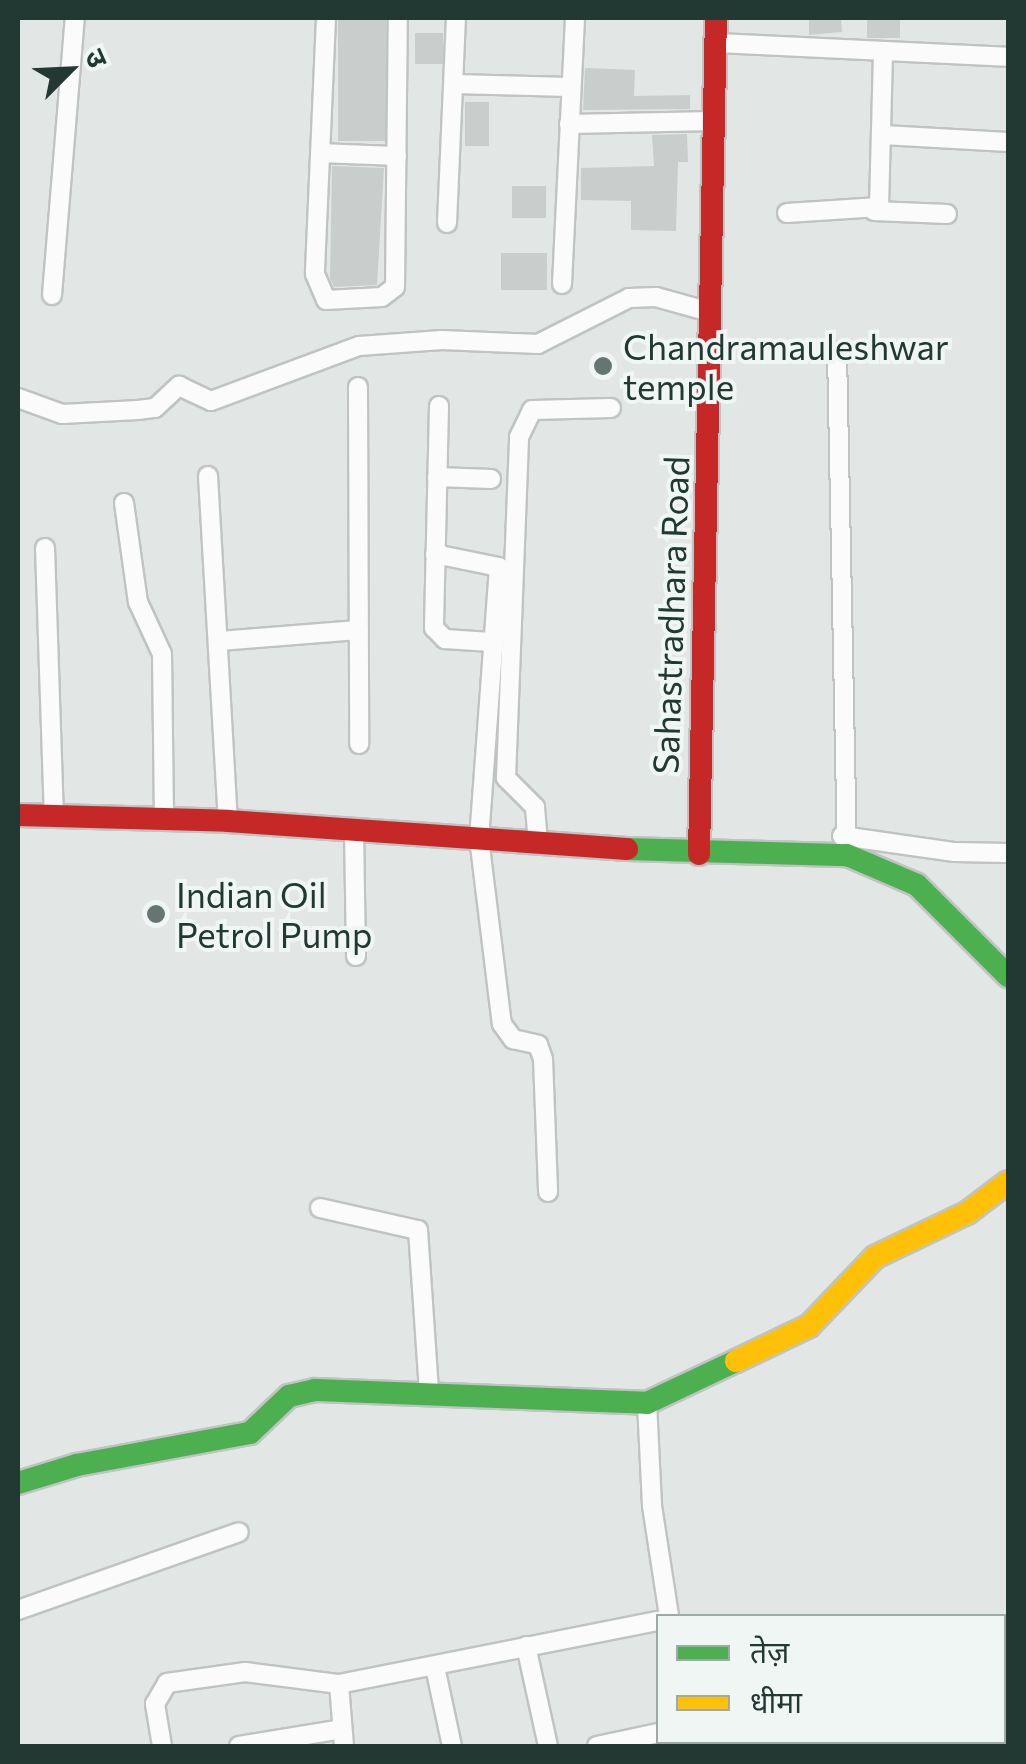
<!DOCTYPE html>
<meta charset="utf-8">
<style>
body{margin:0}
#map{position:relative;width:1026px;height:1764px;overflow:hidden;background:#e2e7e5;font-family:Commissioner,"Noto Sans Devanagari",sans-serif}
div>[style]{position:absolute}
.building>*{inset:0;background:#c9cecc;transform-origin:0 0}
.roads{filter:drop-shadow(2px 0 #bfc4c2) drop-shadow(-2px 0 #bfc4c2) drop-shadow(0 2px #bfc4c2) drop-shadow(0 -2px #bfc4c2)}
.street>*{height:18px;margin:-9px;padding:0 9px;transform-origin:9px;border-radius:9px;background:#fbfbfb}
.fast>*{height:22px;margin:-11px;padding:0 11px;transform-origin:11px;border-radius:11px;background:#4caf50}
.slow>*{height:22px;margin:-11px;padding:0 11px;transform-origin:11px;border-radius:11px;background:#ffc107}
.jam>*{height:22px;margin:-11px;padding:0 11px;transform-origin:11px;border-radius:11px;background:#c62828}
.dots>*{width:28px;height:28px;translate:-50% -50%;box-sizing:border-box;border:5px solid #f0f6f3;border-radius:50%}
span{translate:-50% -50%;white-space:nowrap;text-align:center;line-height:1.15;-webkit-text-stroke:8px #f0f6f3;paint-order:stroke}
.poi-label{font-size:35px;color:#223833}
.left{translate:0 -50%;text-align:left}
.street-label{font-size:35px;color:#223833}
.frame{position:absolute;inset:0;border:20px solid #223833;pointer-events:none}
.legend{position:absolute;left:656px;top:1614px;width:350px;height:130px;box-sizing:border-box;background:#f0f6f3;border:2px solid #9eaaa6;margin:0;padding:12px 18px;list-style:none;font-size:30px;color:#223833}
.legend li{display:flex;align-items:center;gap:20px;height:50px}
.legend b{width:50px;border:2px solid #9eaaa6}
.north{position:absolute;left:20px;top:20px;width:100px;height:100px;-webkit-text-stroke:8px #f0f6f3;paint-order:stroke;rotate:66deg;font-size:28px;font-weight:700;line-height:40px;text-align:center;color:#223833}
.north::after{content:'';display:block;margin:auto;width:35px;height:45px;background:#223833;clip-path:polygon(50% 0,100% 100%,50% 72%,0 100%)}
</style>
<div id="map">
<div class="building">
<div style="left:338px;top:18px;width:48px;height:123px"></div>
<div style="clip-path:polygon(809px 18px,841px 18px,842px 32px,809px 35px)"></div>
<div style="left:867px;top:18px;width:33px;height:20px"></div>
<div style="left:415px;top:33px;width:28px;height:31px"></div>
<div style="clip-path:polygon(585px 68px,635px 70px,634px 96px,690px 95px,690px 109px,583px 110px)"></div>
<div style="left:465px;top:102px;width:24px;height:44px"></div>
<div style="clip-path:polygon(687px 134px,688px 162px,678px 162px,676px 231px,631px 230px,631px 201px,581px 200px,581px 168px,654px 166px,652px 135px)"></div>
<div style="clip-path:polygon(332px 166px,384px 168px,377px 285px,334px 287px,330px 278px)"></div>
<div style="left:512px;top:186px;width:34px;height:32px"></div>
<div style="left:547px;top:253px;width:37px;height:46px;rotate:90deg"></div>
</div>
<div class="roads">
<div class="street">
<div style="left:326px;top:18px;width:256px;rotate:92.5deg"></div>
<div style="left:315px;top:274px;width:28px;rotate:67deg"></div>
<div style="left:326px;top:300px;width:56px;rotate:-3.1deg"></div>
<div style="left:382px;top:297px;width:16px;rotate:-38deg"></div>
<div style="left:395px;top:287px;width:269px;rotate:-89.4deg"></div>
<div style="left:716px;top:43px;width:292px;rotate:2.7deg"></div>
<div style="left:454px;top:84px;width:116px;rotate:1.5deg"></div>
<div style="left:569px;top:124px;width:145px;rotate:-1.2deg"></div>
<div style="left:883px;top:135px;width:125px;rotate:3.2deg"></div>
<div style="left:322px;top:153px;width:75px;rotate:2.3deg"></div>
<div style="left:874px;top:211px;width:73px;rotate:2.4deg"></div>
<div style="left:787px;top:213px;width:92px;rotate:-3.7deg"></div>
<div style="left:879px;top:207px;width:155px;rotate:-88.5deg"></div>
<div style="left:447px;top:223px;width:205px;rotate:-87.5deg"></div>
<div style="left:562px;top:284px;width:266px;rotate:-87.2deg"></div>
<div style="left:52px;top:295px;width:278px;rotate:-85.3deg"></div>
<div style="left:837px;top:351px;width:504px;rotate:88.86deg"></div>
<div style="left:358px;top:387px;width:357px;rotate:89.8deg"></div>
<div style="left:18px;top:398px;width:47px;rotate:20deg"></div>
<div style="left:62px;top:414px;width:76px;rotate:-3deg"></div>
<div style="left:138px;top:410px;width:17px;rotate:-7deg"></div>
<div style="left:155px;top:408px;width:33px;rotate:-43deg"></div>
<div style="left:179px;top:386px;width:35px;rotate:25deg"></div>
<div style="left:211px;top:401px;width:158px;rotate:-20.4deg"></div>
<div style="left:359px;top:346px;width:83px;rotate:-4.1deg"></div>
<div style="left:442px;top:340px;width:96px;rotate:2.4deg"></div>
<div style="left:538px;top:344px;width:102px;rotate:-26.8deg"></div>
<div style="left:629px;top:298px;width:27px;rotate:-2deg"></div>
<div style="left:656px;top:297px;width:56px;rotate:15.5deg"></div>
<div style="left:439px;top:406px;width:222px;rotate:91.3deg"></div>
<div style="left:434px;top:628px;width:16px;rotate:45deg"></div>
<div style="left:445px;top:639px;width:46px;rotate:3.7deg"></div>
<div style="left:208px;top:476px;width:346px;rotate:86.7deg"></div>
<div style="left:437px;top:477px;width:54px;rotate:2.1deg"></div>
<div style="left:124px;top:503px;width:100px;rotate:82deg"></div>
<div style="left:138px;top:602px;width:57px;rotate:65.2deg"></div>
<div style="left:162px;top:654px;width:166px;rotate:89.3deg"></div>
<div style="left:45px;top:548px;width:270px;rotate:88.1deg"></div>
<div style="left:435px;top:554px;width:65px;rotate:11.5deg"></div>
<div style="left:499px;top:567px;width:272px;rotate:94.2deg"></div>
<div style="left:479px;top:838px;width:187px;rotate:83deg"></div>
<div style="left:502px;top:1024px;width:19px;rotate:54deg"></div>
<div style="left:513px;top:1039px;width:26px;rotate:13deg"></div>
<div style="left:538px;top:1045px;width:15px;rotate:70deg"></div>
<div style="left:543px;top:1059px;width:133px;rotate:87.8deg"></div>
<div style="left:219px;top:641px;width:140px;rotate:-4.5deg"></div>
<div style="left:354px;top:829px;width:127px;rotate:89.1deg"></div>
<div style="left:842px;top:836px;width:114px;rotate:8.1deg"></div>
<div style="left:955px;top:852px;width:53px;rotate:1.1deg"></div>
<div style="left:538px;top:842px;width:35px;rotate:-95deg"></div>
<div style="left:535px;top:807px;width:41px;rotate:-135deg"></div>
<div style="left:506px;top:778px;width:341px;rotate:-87.8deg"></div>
<div style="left:519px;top:437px;width:30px;rotate:-64deg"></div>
<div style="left:532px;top:410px;width:79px;rotate:-1.5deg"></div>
<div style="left:320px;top:1208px;width:100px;rotate:12.7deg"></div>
<div style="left:418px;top:1230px;width:162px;rotate:86.1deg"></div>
<div style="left:647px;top:1403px;width:103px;rotate:87.2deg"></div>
<div style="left:652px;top:1506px;width:111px;rotate:81.2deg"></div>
<div style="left:18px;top:1610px;width:234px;rotate:-19.4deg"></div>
<div style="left:526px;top:1646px;width:102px;rotate:77.6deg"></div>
<div style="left:435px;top:1667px;width:81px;rotate:77.9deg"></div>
<div style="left:339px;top:1684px;width:62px;rotate:85.4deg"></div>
<div style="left:691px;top:1742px;width:4px;rotate:90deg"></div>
<div style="left:162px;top:1746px;width:43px;rotate:-99.5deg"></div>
<div style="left:155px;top:1704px;width:24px;rotate:-60deg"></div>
<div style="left:167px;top:1683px;width:79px;rotate:-8deg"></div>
<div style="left:245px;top:1672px;width:95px;rotate:7.3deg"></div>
<div style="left:339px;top:1684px;width:325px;rotate:-11.2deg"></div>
<div style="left:239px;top:1746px;width:104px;rotate:-9.4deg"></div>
<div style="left:597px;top:1746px;width:62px;rotate:-12deg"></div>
</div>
<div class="fast">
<div style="left:627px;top:849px;width:220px;rotate:1.6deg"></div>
<div style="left:847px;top:855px;width:76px;rotate:23.2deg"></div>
<div style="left:917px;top:885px;width:129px;rotate:45deg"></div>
<div style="left:18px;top:1483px;width:62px;rotate:-17deg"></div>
<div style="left:77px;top:1465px;width:176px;rotate:-10.5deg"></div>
<div style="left:250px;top:1433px;width:54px;rotate:-43.5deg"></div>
<div style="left:289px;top:1396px;width:27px;rotate:-13deg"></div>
<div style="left:315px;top:1390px;width:332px;rotate:2.2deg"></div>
<div style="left:647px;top:1403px;width:98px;rotate:-25.3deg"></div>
</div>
<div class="slow">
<div style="left:736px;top:1361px;width:81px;rotate:-25.6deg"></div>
<div style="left:809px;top:1326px;width:95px;rotate:-46.3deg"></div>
<div style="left:875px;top:1257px;width:102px;rotate:-25.6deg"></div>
<div style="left:967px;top:1213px;width:51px;rotate:-37.1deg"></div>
</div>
<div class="jam">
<div style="left:18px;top:815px;width:210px;rotate:1.6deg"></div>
<div style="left:228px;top:821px;width:400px;rotate:4deg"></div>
<div style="left:699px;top:854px;width:836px;rotate:-88.84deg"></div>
</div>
</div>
<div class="dots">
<div style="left:603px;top:366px;background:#657571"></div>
<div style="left:156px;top:914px;background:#657571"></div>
</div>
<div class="poi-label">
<span class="left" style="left:623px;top:366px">Chandramauleshwar<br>temple</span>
<span class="left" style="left:176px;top:914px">Indian Oil<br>Petrol Pump</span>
</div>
<div class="street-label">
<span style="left:670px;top:615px;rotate:-88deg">Sahastradhara Road</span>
</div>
<div class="frame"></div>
<ul class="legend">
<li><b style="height:12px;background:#4caf50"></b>तेज़</li>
<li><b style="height:12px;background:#ffc107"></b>धीमा</li>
</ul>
<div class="north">उ</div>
</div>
